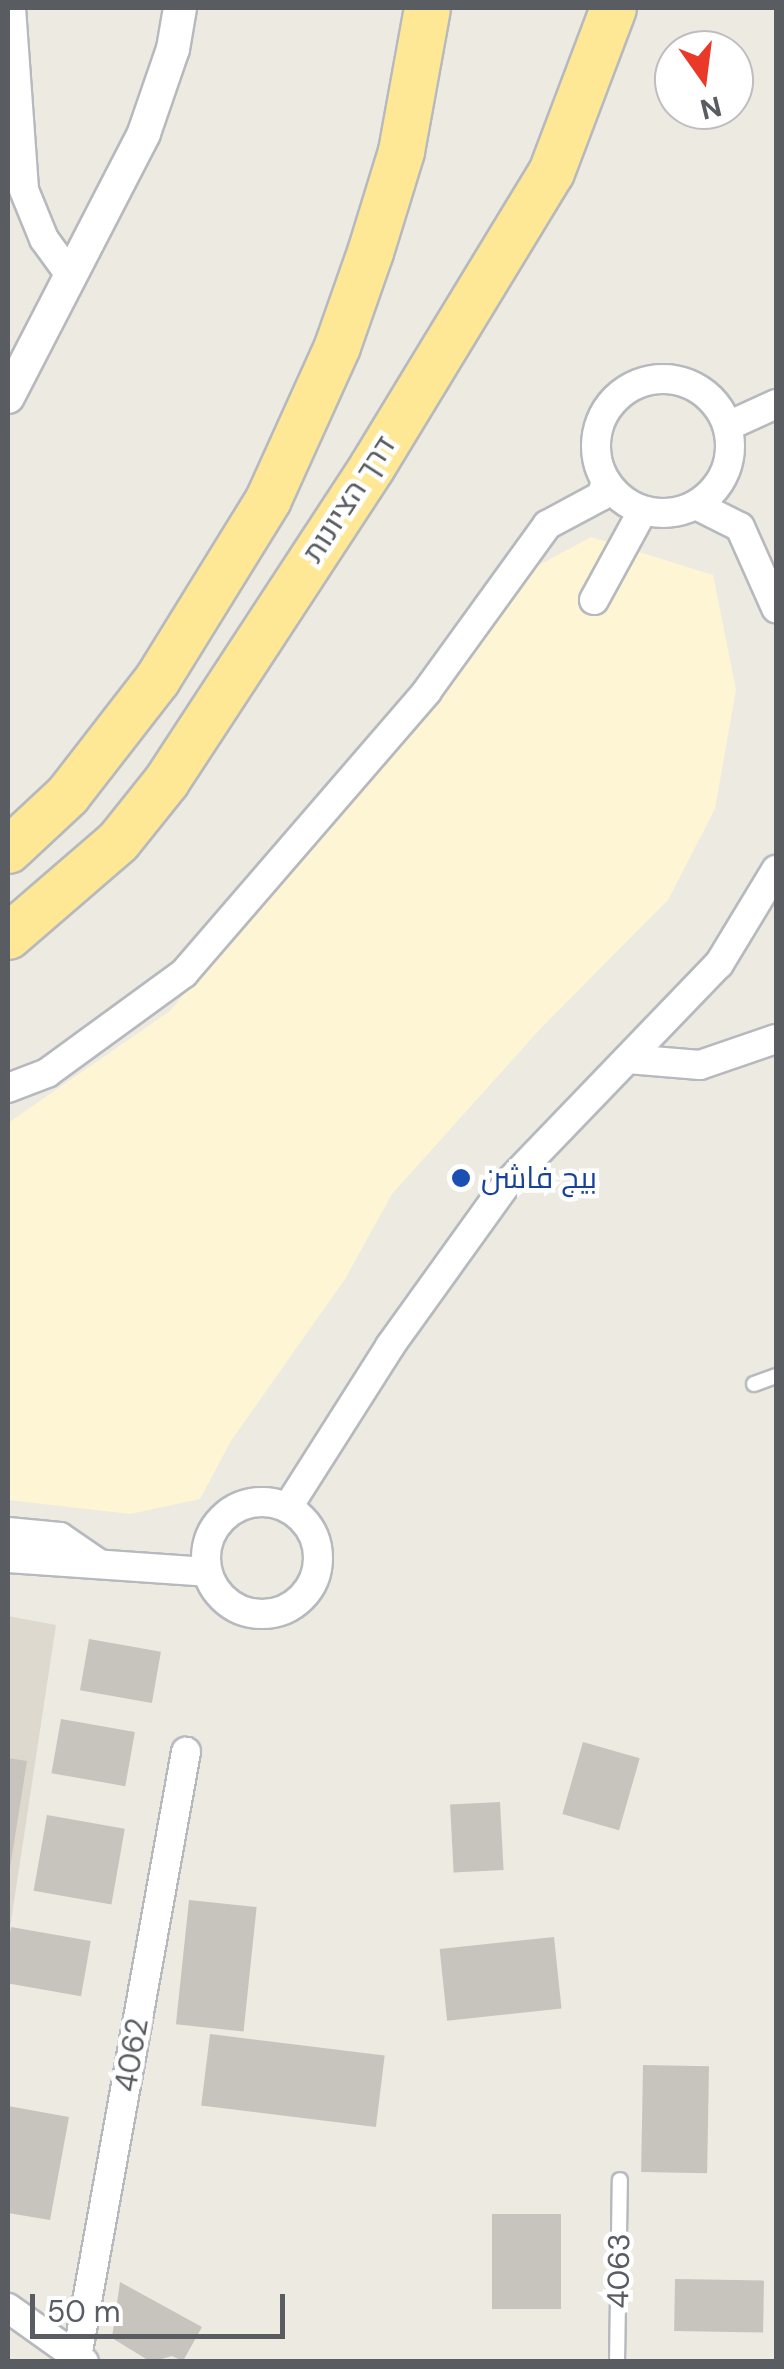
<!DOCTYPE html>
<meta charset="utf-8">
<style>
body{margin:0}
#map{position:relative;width:784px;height:2369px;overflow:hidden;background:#edeae1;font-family:"DM Sans",Cairo,Heebo,sans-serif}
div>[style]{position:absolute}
.commercial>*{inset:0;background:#fef5d5}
.education>*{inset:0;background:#ddd9cf}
.building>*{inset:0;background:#c7c4be;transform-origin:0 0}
.roads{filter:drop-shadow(2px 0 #b6b9be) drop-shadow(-2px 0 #b6b9be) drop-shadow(0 2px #b6b9be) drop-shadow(0 -2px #b6b9be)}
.service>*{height:14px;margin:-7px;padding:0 7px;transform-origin:7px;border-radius:7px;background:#fff}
.minor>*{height:28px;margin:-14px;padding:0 14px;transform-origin:14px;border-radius:14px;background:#fff}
.minor>.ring{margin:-14px;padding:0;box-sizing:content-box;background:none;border:28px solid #fff;border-radius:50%}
.tertiary>*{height:32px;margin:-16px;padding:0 16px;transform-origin:16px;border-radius:16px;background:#fff}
.trunk>*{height:45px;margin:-22.5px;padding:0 22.5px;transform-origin:22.5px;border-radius:22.5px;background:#fee896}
.dots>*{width:28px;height:28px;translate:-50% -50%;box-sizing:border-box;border:5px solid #fff;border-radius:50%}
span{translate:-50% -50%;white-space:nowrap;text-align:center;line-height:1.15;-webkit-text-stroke:9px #fff;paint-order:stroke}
.street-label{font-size:30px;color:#595d62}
.transit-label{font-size:30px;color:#164399}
.left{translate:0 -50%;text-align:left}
.frame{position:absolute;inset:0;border:10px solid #595d62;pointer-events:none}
.north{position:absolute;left:654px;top:30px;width:100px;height:100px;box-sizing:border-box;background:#fff;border:2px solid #bdbec0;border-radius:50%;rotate:166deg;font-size:28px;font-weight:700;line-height:40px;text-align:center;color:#595d62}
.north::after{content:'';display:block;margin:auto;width:35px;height:45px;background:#ea3929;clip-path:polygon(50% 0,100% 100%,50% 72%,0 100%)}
.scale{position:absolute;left:30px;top:2294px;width:255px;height:45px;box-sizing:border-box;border:5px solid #595d62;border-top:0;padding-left:12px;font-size:30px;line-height:35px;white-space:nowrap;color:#595d62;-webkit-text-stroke:8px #fff;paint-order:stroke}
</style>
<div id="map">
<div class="commercial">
<div style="clip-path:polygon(591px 537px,713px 575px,736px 690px,715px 809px,668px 900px,541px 1028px,392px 1194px,345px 1279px,231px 1441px,200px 1499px,130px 1514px,8px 1500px,8px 1123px,170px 1011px,539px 565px)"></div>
</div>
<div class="education">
<div style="clip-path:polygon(8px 1616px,56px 1625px,8px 1941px)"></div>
</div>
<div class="building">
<div style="left:89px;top:1639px;width:73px;height:52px;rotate:10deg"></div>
<div style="left:61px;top:1719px;width:75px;height:55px;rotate:10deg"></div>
<div style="left:583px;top:1742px;width:59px;height:75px;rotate:16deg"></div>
<div style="clip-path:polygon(8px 1758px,27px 1761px,10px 1868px,8px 1868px)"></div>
<div style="left:500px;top:1802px;width:68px;height:50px;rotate:87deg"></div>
<div style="left:47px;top:1815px;width:79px;height:77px;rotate:10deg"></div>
<div style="left:189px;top:1900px;width:68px;height:125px;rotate:6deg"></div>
<div style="left:11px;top:1927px;width:81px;height:56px;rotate:10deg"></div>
<div style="left:554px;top:1937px;width:72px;height:115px;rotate:84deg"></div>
<div style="left:210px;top:2034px;width:176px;height:72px;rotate:7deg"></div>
<div style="left:643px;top:2065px;width:66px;height:107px;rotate:1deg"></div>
<div style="clip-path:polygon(8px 2106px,69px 2117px,50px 2220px,8px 2213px)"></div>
<div style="left:492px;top:2214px;width:69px;height:95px"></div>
<div style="left:675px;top:2279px;width:89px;height:52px;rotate:1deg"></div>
<div style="clip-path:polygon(120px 2282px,202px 2327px,183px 2361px,172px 2356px,151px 2362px,112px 2338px)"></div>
</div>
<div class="roads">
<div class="service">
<div style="left:754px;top:1384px;width:23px;rotate:-20deg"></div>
<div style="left:617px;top:2362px;width:182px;rotate:-89.1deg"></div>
</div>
<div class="minor">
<div style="left:11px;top:8px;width:182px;rotate:85.9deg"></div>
<div style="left:24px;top:190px;width:53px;rotate:67.8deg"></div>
<div style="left:44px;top:239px;width:46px;rotate:53.9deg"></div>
<div class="ring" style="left:596px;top:379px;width:106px;height:106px"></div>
<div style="left:728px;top:426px;width:53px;rotate:-24.6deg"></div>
<div style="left:696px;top:505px;width:49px;rotate:26.6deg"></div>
<div style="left:740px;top:527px;width:89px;rotate:66deg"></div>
<div style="left:594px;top:600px;width:102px;rotate:-61.4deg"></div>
<div style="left:628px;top:1059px;width:72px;rotate:4.8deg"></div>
<div style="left:700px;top:1065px;width:80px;rotate:-18.9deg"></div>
<div style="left:8px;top:1088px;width:42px;rotate:-21deg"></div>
<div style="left:47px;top:1073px;width:170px;rotate:-36.1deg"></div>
<div style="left:184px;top:973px;width:372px;rotate:-49.2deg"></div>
<div style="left:427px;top:691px;width:205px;rotate:-54.1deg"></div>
<div style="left:547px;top:525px;width:61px;rotate:-28.2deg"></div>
<div style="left:601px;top:496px;width:15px;rotate:-70deg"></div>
<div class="ring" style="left:206px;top:1502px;width:84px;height:84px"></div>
<div style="left:288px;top:1507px;width:191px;rotate:-57.6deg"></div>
<div style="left:390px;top:1346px;width:197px;rotate:-54.3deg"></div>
<div style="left:505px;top:1186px;width:308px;rotate:-46.1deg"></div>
<div style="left:719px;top:964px;width:110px;rotate:-58.8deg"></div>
<div style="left:8px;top:1532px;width:52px;rotate:5.5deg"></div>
<div style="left:60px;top:1537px;width:46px;rotate:34.4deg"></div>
<div style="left:8px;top:1558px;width:199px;rotate:4deg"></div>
<div style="left:8px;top:2308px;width:93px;rotate:35.4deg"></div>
<div style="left:77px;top:2357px;width:615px;rotate:-79.79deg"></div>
</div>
<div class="tertiary">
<div style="left:8px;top:397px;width:297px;rotate:-62.7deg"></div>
<div style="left:144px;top:133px;width:89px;rotate:-71deg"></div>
<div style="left:173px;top:49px;width:42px;rotate:-80.3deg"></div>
</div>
<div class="trunk">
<div style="left:8px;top:850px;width:81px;rotate:-43deg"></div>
<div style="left:67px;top:795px;width:147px;rotate:-52.2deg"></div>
<div style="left:157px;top:679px;width:211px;rotate:-58.3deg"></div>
<div style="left:268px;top:499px;width:168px;rotate:-65.7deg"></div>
<div style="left:337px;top:346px;width:100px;rotate:-70.7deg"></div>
<div style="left:370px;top:252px;width:106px;rotate:-72.9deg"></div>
<div style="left:401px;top:151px;width:145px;rotate:-79.7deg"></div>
<div style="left:8px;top:936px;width:145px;rotate:-40.8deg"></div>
<div style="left:118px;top:841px;width:77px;rotate:-51.3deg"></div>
<div style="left:166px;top:781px;width:376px;rotate:-56.8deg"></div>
<div style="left:372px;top:466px;width:344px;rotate:-58.7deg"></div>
<div style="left:551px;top:172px;width:175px;rotate:-69.3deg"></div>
</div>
</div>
<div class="dots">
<div style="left:461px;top:1178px;background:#1a4fb4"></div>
</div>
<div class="street-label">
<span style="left:349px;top:499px;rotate:-57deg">דרך הציונות</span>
<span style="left:132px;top:2055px;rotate:-80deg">4062</span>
<span style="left:619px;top:2271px;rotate:-89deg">4063</span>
</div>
<div class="transit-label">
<span class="left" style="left:481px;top:1178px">بيج فاشن</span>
</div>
<div class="frame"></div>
<div class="north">N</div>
<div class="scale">50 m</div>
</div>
